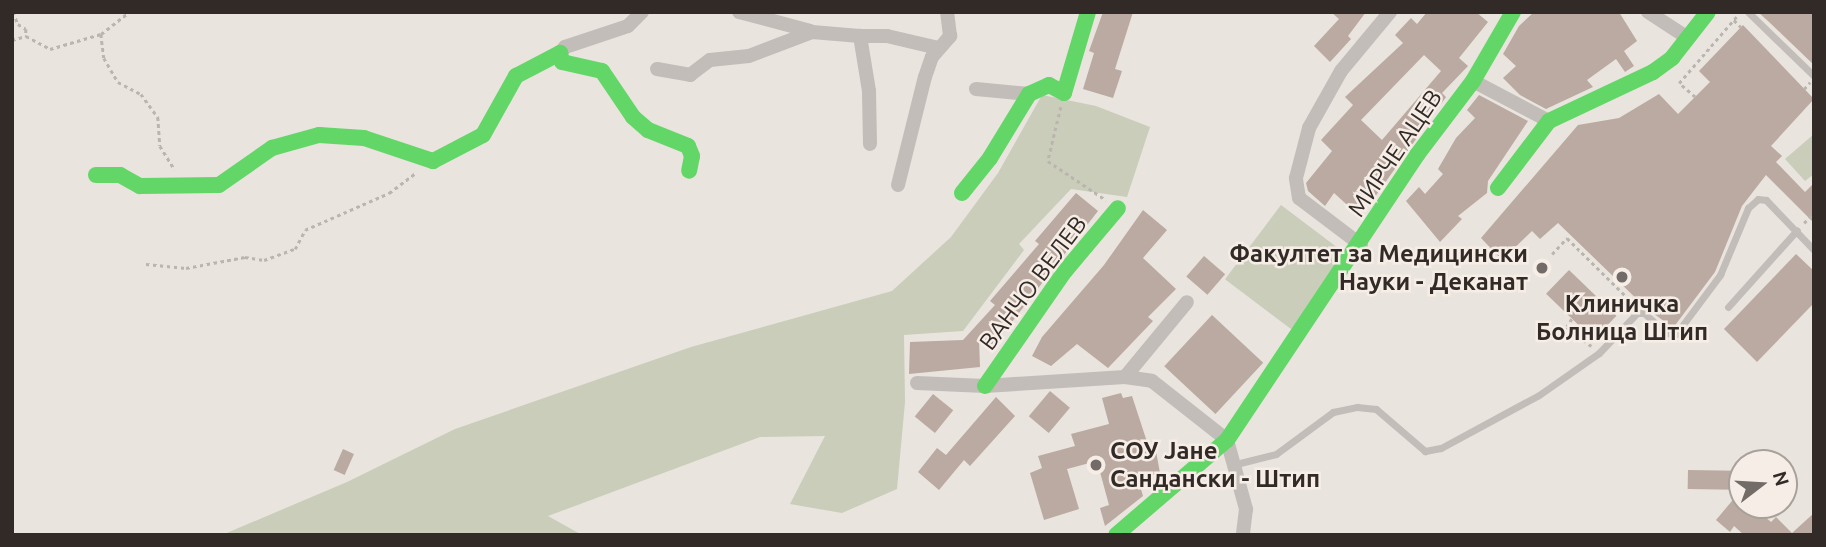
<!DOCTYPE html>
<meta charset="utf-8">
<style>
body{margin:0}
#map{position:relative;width:1826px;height:547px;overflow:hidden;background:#e9e4de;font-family:Ubuntu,sans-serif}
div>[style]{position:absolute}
.green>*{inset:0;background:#cacdba;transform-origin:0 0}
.building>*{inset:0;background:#baaaa2;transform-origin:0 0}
.path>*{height:2.5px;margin-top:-1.25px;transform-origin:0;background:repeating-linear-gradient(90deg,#bbb5b0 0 3.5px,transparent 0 7px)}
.lane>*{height:7px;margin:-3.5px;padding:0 3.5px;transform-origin:3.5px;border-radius:3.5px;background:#c2bdb8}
.street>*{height:14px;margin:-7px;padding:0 7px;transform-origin:7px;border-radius:7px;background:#c2bdb8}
.fast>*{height:16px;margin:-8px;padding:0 8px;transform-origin:8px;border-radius:8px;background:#63d668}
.dots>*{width:19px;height:19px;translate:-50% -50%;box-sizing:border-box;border:4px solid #f6eee6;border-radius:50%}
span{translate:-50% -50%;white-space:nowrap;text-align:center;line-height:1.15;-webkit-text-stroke:5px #f6eee6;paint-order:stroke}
.street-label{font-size:24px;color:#322a27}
.poi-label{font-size:24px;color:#322a27;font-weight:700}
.right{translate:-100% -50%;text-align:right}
.left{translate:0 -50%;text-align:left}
.frame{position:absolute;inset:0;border:14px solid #322a27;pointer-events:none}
.north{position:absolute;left:1728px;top:449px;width:70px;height:70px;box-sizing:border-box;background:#f6eee6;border:2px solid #a8a09a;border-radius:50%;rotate:73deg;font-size:19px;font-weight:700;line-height:28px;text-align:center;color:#322a27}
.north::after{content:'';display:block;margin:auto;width:24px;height:32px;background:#726b67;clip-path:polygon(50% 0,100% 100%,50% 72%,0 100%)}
</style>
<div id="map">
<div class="green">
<div style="clip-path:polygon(1042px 95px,1096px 106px,1150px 127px,1127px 197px,1071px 189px,1019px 244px,1024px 250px,963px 331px,904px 335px,905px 402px,897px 489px,842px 513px,790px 504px,825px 436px,760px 437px,548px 516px,582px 535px,222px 535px,347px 482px,455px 429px,691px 347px,892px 291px,951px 237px,998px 173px)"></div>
<div style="clip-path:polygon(1814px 134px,1814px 174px,1805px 181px,1785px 159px)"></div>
<div style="left:1281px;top:205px;width:83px;height:93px;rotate:37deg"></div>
</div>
<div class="building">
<div style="clip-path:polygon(1103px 12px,1133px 12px,1115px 69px,1122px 71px,1113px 98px,1083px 89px,1094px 53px,1089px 51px)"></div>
<div style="clip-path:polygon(1331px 12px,1366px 12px,1348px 36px,1351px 39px,1330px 62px,1314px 46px,1339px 19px)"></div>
<div style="clip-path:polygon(evenodd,1427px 12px,1476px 12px,1488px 22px,1459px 58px,1468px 66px,1442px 93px,1446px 97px,1372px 201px,1367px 197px,1355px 212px,1334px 193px,1325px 206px,1308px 191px,1306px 183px,1332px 151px,1321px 140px,1353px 105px,1345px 97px,1403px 43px,1395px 35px,1411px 18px,1417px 24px,1427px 12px,1424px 55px,1441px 71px,1382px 140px,1361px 120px,1424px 55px)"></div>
<div style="clip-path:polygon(1534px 12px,1619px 12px,1637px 41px,1624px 51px,1634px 66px,1625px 72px,1616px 59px,1587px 80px,1593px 87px,1546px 109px,1520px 95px,1503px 78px,1516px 66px,1503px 54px,1519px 26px)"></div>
<div style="clip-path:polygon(1758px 12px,1814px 12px,1814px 65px,1768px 21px)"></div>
<div style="clip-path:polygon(1743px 25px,1814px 99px,1771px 146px,1782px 156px,1776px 162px,1805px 192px,1814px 183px,1814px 223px,1766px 175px,1742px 206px,1715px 272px,1673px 328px,1645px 307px,1558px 223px,1540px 239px,1532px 231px,1502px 260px,1481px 238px,1578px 125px,1619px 118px,1659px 94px,1678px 114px,1710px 82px,1699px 71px)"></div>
<div style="clip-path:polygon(1479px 95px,1528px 121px,1488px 181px,1487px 193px,1458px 216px,1462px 219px,1440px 242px,1406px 201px,1419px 187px,1425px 194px,1443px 174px,1438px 169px,1456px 138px,1475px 118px,1467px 110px)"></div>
<div style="clip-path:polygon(1076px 193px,1098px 211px,991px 349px,979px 339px,980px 367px,909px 374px,910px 342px,963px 340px,995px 305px,990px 301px,1039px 244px,1035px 241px)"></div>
<div style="clip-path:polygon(1143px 210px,1167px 230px,1143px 258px,1176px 289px,1148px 317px,1153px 321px,1108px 368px,1077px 344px,1051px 366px,1032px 356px,1042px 337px,1104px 265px)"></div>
<div style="clip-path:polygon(1796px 254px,1814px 271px,1814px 303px,1757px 362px,1724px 329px)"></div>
<div style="left:1204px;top:256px;width:28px;height:27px;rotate:41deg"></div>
<div style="left:1569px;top:270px;width:66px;height:33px;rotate:44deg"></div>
<div style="left:1212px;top:315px;width:70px;height:70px;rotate:43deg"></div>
<div style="left:1050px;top:391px;width:26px;height:33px;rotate:40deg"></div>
<div style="clip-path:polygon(1121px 393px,1123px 398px,1132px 396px,1150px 451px,1156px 451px,1160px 473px,1138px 479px,1143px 496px,1105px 526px,1100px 508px,1109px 505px,1097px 461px,1067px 469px,1079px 509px,1044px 520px,1030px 473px,1042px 468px,1038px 456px,1075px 446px,1071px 434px,1109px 424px,1102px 398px)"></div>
<div style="left:933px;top:394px;width:26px;height:29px;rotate:39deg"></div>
<div style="clip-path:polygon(996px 397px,1015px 416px,970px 466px,964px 460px,939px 490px,918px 472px,937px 448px,946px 455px)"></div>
<div style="left:343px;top:449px;width:12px;height:23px;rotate:24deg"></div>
<div style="left:1688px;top:470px;width:48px;height:19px;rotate:1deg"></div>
<div style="clip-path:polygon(1742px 489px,1742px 505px,1751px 505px,1771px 522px,1776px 517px,1792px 533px,1814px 513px,1814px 535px,1744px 535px,1734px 526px,1730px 532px,1716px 520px)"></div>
</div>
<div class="path">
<div style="left:13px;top:12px;width:13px;rotate:67deg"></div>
<div style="left:18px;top:24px;width:9px;rotate:32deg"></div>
<div style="left:26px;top:29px;width:7px;rotate:90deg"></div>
<div style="left:1734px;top:20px;width:10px;rotate:45deg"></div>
<div style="left:101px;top:34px;width:24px;rotate:83deg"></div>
<div style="left:104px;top:58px;width:28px;rotate:60deg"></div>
<div style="left:118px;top:82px;width:26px;rotate:28deg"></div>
<div style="left:141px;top:94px;width:29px;rotate:54deg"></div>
<div style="left:158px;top:117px;width:29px;rotate:86deg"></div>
<div style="left:160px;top:146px;width:28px;rotate:58deg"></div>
<div style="left:12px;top:40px;width:15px;rotate:-16deg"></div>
<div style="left:26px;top:36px;width:27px;rotate:28deg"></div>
<div style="left:50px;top:49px;width:53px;rotate:-16.4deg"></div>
<div style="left:101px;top:34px;width:36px;rotate:-38deg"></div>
<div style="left:1804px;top:89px;width:9px;rotate:-49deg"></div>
<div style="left:1695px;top:97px;width:21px;rotate:-139deg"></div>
<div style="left:1679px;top:83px;width:90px;rotate:-49.1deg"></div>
<div style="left:1061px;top:107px;width:56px;rotate:103.5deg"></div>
<div style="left:1048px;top:161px;width:70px;rotate:33.9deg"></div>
<div style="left:1804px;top:223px;width:14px;rotate:-45deg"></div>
<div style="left:1552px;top:254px;width:22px;rotate:-47deg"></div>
<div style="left:1567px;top:238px;width:93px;rotate:44.6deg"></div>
<div style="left:146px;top:264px;width:40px;rotate:5.7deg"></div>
<div style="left:186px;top:268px;width:60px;rotate:-10.6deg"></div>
<div style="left:245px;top:257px;width:19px;rotate:9deg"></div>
<div style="left:264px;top:260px;width:33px;rotate:-20deg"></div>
<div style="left:295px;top:249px;width:21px;rotate:-62deg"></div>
<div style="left:305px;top:230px;width:92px;rotate:-23.8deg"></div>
<div style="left:389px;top:193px;width:34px;rotate:-37deg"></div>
<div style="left:1572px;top:319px;width:9px;rotate:122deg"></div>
<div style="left:1567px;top:327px;width:31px;rotate:38deg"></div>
</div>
<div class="lane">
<div style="left:1748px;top:12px;width:92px;rotate:44.1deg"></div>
<div style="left:1728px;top:307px;width:103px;rotate:-48.1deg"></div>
<div style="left:1236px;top:464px;width:41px;rotate:-14deg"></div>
<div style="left:1276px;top:454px;width:71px;rotate:-36.4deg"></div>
<div style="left:1333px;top:412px;width:25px;rotate:-12deg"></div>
<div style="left:1357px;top:407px;width:19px;rotate:6deg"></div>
<div style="left:1376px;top:409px;width:65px;rotate:40.6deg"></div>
<div style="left:1425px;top:451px;width:16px;rotate:-11deg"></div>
<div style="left:1441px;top:448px;width:111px;rotate:-28.4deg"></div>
<div style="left:1539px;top:395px;width:73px;rotate:-35deg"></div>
<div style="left:1599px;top:353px;width:55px;rotate:-46.5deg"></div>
<div style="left:1637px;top:313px;width:7px"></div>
<div style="left:1644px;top:313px;width:30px;rotate:42deg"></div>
<div style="left:1666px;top:333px;width:10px;rotate:6deg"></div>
<div style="left:1676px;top:334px;width:74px;rotate:-53.3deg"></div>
<div style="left:1720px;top:275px;width:73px;rotate:-67.3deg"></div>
<div style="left:1748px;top:208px;width:13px;rotate:-42deg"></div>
<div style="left:1758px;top:199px;width:8px;rotate:7deg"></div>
<div style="left:1766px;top:200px;width:69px;rotate:46.2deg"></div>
</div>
<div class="street">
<div style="left:739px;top:12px;width:74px;rotate:14.8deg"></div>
<div style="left:1648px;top:12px;width:48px;rotate:33deg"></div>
<div style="left:560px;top:53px;width:8px;rotate:-50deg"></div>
<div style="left:565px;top:47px;width:66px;rotate:-18.4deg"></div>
<div style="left:628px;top:26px;width:20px;rotate:-45deg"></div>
<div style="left:657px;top:69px;width:34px;rotate:10deg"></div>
<div style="left:690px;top:75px;width:25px;rotate:-37deg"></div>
<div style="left:710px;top:60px;width:39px;rotate:-6deg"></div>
<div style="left:749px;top:56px;width:67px;rotate:-20.9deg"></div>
<div style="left:812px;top:32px;width:48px;rotate:4.8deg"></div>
<div style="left:1473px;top:81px;width:86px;rotate:27.8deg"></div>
<div style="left:976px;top:89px;width:53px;rotate:5.4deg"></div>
<div style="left:870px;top:144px;width:53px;rotate:-91.1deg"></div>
<div style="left:869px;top:91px;width:56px;rotate:-99.3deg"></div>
<div style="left:860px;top:36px;width:27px"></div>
<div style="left:887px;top:36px;width:52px;rotate:13.2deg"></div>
<div style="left:898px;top:185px;width:111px;rotate:-76deg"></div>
<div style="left:925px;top:77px;width:21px;rotate:-71deg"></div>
<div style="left:932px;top:57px;width:28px;rotate:-49deg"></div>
<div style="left:950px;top:36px;width:24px;rotate:-97deg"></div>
<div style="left:1361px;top:245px;width:78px;rotate:-142.8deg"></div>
<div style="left:1299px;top:198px;width:20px;rotate:-99deg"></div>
<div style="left:1296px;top:178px;width:52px;rotate:-75.4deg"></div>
<div style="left:1309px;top:128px;width:65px;rotate:-60.7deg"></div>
<div style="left:1341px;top:71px;width:77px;rotate:-50.3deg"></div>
<div style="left:1125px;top:377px;width:97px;rotate:-50.4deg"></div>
<div style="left:917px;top:383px;width:68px;rotate:2.5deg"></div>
<div style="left:985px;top:386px;width:140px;rotate:-3.7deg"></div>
<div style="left:1125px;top:377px;width:27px;rotate:8deg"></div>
<div style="left:1152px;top:381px;width:95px;rotate:38.2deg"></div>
<div style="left:1227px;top:440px;width:72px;rotate:74.6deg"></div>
<div style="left:1246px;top:509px;width:26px;rotate:97deg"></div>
</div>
<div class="fast">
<div style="left:96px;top:175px;width:24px"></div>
<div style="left:120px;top:175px;width:23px;rotate:29deg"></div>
<div style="left:140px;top:186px;width:79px;rotate:-0.7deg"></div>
<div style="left:219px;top:185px;width:65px;rotate:-34.9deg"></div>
<div style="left:272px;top:148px;width:49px;rotate:-15.5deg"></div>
<div style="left:319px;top:135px;width:45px;rotate:3.8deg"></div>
<div style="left:364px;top:138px;width:73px;rotate:18.4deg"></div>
<div style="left:433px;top:161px;width:56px;rotate:-27.5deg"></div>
<div style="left:483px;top:135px;width:68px;rotate:-60.8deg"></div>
<div style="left:516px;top:76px;width:50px;rotate:-27.6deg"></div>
<div style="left:560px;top:53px;width:9px;rotate:77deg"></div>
<div style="left:562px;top:62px;width:41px;rotate:12.7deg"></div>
<div style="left:602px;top:71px;width:55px;rotate:56deg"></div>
<div style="left:633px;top:117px;width:20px;rotate:41deg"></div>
<div style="left:648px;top:130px;width:43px;rotate:21.8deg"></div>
<div style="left:688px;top:146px;width:11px;rotate:68deg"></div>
<div style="left:692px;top:156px;width:15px;rotate:101deg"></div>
<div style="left:1498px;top:188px;width:84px;rotate:-52.7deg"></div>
<div style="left:1549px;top:121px;width:115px;rotate:-25.2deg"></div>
<div style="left:1653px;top:72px;width:24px;rotate:-36deg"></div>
<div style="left:1672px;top:58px;width:58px;rotate:-52deg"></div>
<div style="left:962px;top:193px;width:45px;rotate:-51.3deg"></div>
<div style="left:990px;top:158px;width:75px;rotate:-58.6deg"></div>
<div style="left:1029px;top:94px;width:22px;rotate:-24deg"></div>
<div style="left:1049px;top:85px;width:17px;rotate:28deg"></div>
<div style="left:1064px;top:93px;width:84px;rotate:-73.5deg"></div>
<div style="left:985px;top:386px;width:140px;rotate:-55.2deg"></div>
<div style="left:1065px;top:271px;width:82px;rotate:-49.9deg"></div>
<div style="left:1116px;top:535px;width:146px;rotate:-40.6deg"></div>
<div style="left:1227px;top:440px;width:343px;rotate:-56.3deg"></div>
<div style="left:1417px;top:155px;width:93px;rotate:-52.9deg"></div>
<div style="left:1473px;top:81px;width:80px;rotate:-59.9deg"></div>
</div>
<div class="dots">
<div style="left:1542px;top:268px;background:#726b67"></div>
<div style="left:1622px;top:277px;background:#726b67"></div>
<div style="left:1096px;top:465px;background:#726b67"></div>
</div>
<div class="street-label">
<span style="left:1395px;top:153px;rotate:-56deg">МИРЧЕ АЦЕВ</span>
<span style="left:1033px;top:283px;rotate:-53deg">ВАНЧО ВЕЛЕВ</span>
</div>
<div class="poi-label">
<span class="right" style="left:1528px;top:268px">Факултет за Медицински<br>Науки - Деканат</span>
<span style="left:1622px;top:318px">Клиничка<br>Болница Штип</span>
<span class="left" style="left:1110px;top:465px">СОУ Јане<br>Сандански - Штип</span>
</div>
<div class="frame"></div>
<div class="north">N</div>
</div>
